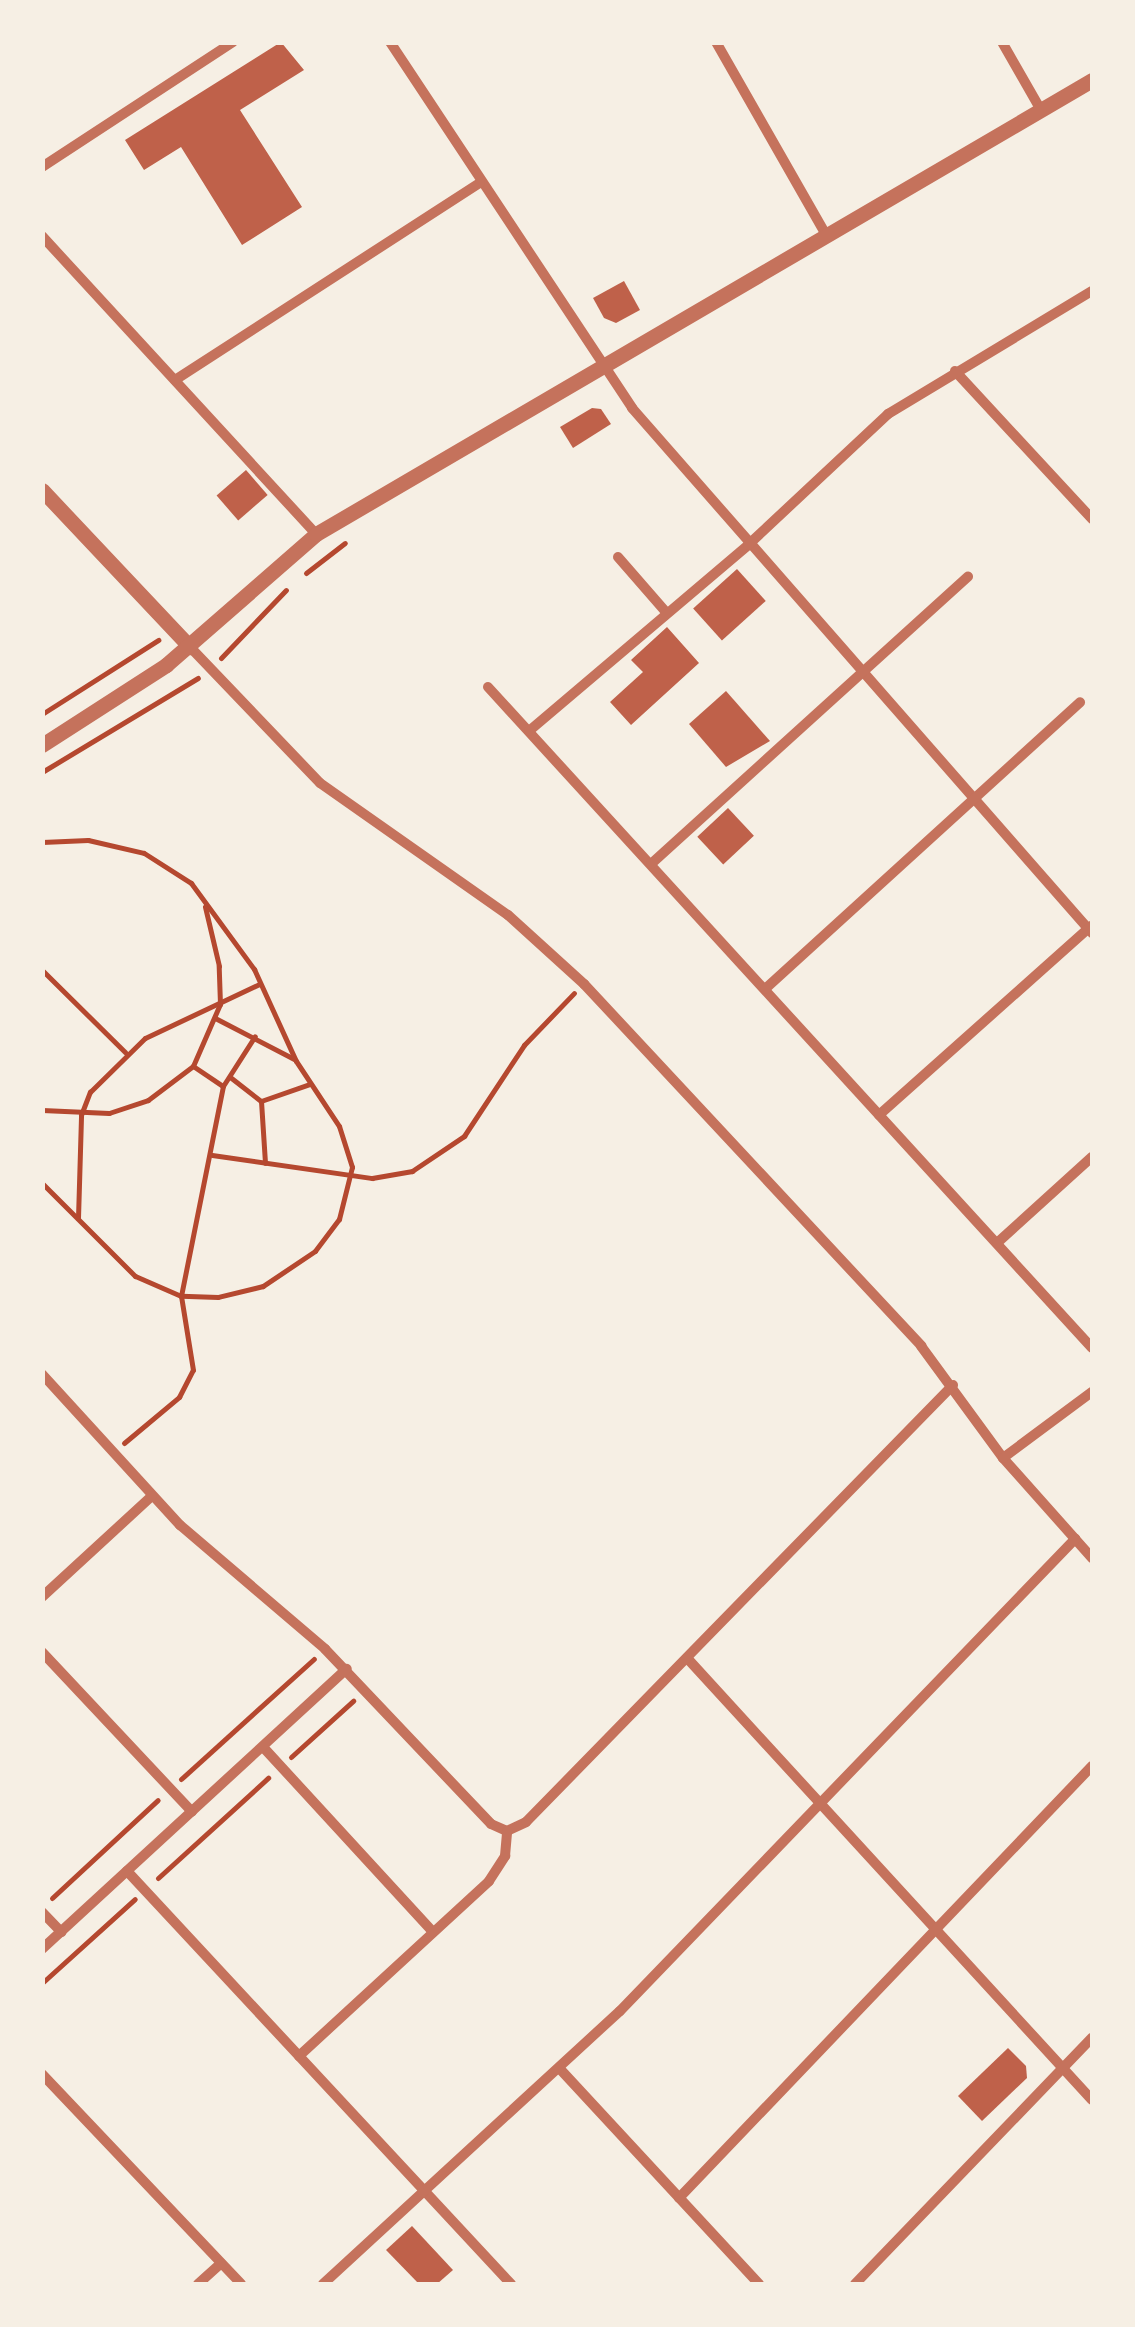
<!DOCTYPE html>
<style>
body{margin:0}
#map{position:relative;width:1135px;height:2327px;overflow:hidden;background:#f6efe4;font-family:"Zilla Slab",serif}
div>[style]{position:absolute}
.building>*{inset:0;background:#bf614a;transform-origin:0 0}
.path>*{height:5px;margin:-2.5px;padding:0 2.5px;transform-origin:2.5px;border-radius:2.5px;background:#b5482f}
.minor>*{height:10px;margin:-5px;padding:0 5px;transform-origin:5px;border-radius:5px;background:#c5725c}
.tertiary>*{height:15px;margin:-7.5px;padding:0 7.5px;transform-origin:7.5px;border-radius:7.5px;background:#c5725c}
span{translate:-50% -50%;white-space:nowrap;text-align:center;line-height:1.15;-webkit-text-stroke:10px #f6efe4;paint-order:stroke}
.frame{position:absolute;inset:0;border:45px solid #f6efe4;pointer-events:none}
</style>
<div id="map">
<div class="building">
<div style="clip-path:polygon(281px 42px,304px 70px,240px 110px,302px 207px,242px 245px,181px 147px,144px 170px,125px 140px)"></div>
<div style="clip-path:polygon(624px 281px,640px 310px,616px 323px,604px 318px,593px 298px)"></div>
<div style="clip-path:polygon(592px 408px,601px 409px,611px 424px,573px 448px,560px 427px)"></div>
<div style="left:246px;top:470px;width:33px;height:39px;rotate:49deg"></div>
<div style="left:737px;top:569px;width:43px;height:59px;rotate:48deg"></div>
<div style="clip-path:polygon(667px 627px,699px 663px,631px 725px,610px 702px,643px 672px,631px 660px)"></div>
<div style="clip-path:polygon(726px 691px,770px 741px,726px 767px,689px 724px)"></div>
<div style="left:728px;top:808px;width:38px;height:42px;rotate:47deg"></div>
<div style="clip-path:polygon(1008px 2048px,1026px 2066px,1027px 2078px,982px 2121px,958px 2096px)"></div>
<div style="clip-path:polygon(412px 2226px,453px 2270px,437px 2284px,419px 2284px,386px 2250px)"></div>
</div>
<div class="path">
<div style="left:306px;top:573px;width:49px;rotate:-37.6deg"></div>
<div style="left:221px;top:658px;width:94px;rotate:-46.3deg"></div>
<div style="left:42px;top:714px;width:138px;rotate:-32.5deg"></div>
<div style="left:42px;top:772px;width:182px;rotate:-31.1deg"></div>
<div style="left:42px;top:842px;width:46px;rotate:-2.5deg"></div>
<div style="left:88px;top:840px;width:57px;rotate:13.1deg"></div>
<div style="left:144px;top:853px;width:56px;rotate:32.6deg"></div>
<div style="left:191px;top:883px;width:107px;rotate:53.8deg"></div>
<div style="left:254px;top:969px;width:101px;rotate:65.5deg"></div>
<div style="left:296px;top:1061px;width:78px;rotate:56.5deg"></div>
<div style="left:339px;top:1126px;width:43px;rotate:72.4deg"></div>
<div style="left:352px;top:1167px;width:54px;rotate:104deg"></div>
<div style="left:339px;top:1219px;width:40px;rotate:127deg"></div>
<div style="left:315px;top:1251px;width:63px;rotate:146.1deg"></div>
<div style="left:263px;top:1286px;width:46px;rotate:166.3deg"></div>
<div style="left:218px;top:1297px;width:37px;rotate:-178deg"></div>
<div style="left:181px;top:1296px;width:50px;rotate:-156.5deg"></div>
<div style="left:135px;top:1276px;width:132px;rotate:-135deg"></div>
<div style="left:42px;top:970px;width:117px;rotate:44.7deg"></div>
<div style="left:215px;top:1018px;width:89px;rotate:27.4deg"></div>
<div style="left:193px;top:1066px;width:36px;rotate:34deg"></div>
<div style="left:230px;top:1077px;width:39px;rotate:38deg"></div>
<div style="left:261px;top:1101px;width:62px;rotate:86.3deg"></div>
<div style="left:261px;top:1101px;width:52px;rotate:-19.1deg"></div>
<div style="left:42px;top:1110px;width:67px;rotate:2.6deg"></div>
<div style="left:109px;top:1113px;width:41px;rotate:-18.4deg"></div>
<div style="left:148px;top:1100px;width:56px;rotate:-37.1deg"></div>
<div style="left:193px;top:1066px;width:68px;rotate:-66.5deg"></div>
<div style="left:220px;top:1004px;width:38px;rotate:-92deg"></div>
<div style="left:219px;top:966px;width:61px;rotate:-103.3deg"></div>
<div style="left:212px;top:1155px;width:162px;rotate:8.2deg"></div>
<div style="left:372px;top:1178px;width:41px;rotate:-9.9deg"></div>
<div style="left:412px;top:1171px;width:63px;rotate:-33.9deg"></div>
<div style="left:464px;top:1136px;width:109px;rotate:-56.6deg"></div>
<div style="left:524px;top:1045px;width:72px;rotate:-46.1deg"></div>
<div style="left:78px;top:1218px;width:103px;rotate:-88.3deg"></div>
<div style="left:81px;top:1115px;width:25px;rotate:-69deg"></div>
<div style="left:90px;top:1092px;width:77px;rotate:-44.5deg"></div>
<div style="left:145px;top:1038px;width:126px;rotate:-25.3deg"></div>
<div style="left:124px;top:1443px;width:72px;rotate:-39.9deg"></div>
<div style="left:179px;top:1397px;width:30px;rotate:-63deg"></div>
<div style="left:193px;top:1370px;width:75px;rotate:-99.2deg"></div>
<div style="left:181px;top:1296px;width:214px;rotate:-78.7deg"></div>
<div style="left:223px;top:1086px;width:59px;rotate:-57.4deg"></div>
<div style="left:291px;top:1757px;width:84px;rotate:-42.1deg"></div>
<div style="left:181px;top:1779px;width:179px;rotate:-42.1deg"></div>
<div style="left:158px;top:1878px;width:149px;rotate:-42.3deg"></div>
<div style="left:52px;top:1898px;width:144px;rotate:-42.8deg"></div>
<div style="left:42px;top:1983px;width:125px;rotate:-42.1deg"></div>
</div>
<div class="minor">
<div style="left:390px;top:42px;width:439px;rotate:56.5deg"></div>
<div style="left:632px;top:408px;width:698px;rotate:48.78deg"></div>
<div style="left:716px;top:42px;width:222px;rotate:60.3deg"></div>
<div style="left:1002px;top:42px;width:78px;rotate:60.2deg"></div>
<div style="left:42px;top:167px;width:228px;rotate:-33.2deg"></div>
<div style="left:42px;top:236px;width:405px;rotate:47.4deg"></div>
<div style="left:955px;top:371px;width:202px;rotate:47.2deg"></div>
<div style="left:175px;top:380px;width:363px;rotate:-32.9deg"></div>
<div style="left:618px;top:557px;width:72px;rotate:49deg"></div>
<div style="left:190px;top:647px;width:188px;rotate:46.3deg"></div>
<div style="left:320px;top:783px;width:230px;rotate:35.1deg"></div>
<div style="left:508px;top:915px;width:103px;rotate:42.2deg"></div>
<div style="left:584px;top:984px;width:495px;rotate:47deg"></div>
<div style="left:921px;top:1346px;width:139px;rotate:53.8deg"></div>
<div style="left:1003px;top:1458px;width:134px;rotate:48.3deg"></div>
<div style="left:488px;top:687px;width:895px;rotate:47.58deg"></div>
<div style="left:529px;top:731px;width:287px;rotate:-40.3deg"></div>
<div style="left:748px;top:545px;width:192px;rotate:-43.1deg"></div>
<div style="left:888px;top:414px;width:238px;rotate:-31.1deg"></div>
<div style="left:651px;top:864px;width:428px;rotate:-42.2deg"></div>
<div style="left:765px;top:989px;width:426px;rotate:-42.3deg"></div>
<div style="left:879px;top:1115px;width:284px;rotate:-41.7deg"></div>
<div style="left:997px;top:1243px;width:128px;rotate:-42.2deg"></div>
<div style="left:42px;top:1374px;width:205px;rotate:47.6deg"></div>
<div style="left:180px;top:1525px;width:191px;rotate:40.5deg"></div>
<div style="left:325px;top:1649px;width:241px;rotate:46.5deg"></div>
<div style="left:491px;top:1824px;width:17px;rotate:24deg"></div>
<div style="left:1003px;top:1458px;width:111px;rotate:-36.6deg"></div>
<div style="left:42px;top:1597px;width:149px;rotate:-42.6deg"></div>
<div style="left:42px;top:1652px;width:219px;rotate:46.8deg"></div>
<div style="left:687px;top:1658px;width:599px;rotate:47.5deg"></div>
<div style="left:263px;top:1747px;width:251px;rotate:47.4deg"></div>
<div style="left:507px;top:1831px;width:21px;rotate:-25deg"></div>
<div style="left:526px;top:1822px;width:611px;rotate:-45.66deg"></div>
<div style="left:127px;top:1871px;width:564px;rotate:47.08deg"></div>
<div style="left:42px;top:1912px;width:28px;rotate:46deg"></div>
<div style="left:42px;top:1949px;width:414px;rotate:-42.6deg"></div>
<div style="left:299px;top:2056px;width:258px;rotate:-42.6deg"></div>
<div style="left:489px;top:1881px;width:30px;rotate:-57deg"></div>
<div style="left:505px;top:1856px;width:25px;rotate:-85deg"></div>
<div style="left:560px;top:2069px;width:293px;rotate:47.2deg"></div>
<div style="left:42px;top:2074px;width:289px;rotate:46.5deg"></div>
<div style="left:679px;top:2198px;width:598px;rotate:-46.29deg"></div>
<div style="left:198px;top:2284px;width:31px;rotate:-42deg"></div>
<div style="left:323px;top:2284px;width:403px;rotate:-42.6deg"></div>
<div style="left:620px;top:2011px;width:656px;rotate:-46.05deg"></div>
<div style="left:855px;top:2284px;width:342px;rotate:-46.1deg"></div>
</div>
<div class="tertiary">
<div style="left:42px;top:490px;width:216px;rotate:46.7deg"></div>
<div style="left:42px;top:745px;width:148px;rotate:-32.8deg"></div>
<div style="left:166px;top:665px;width:199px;rotate:-41.1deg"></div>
<div style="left:316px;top:534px;width:899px;rotate:-30.33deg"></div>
</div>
<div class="frame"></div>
</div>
